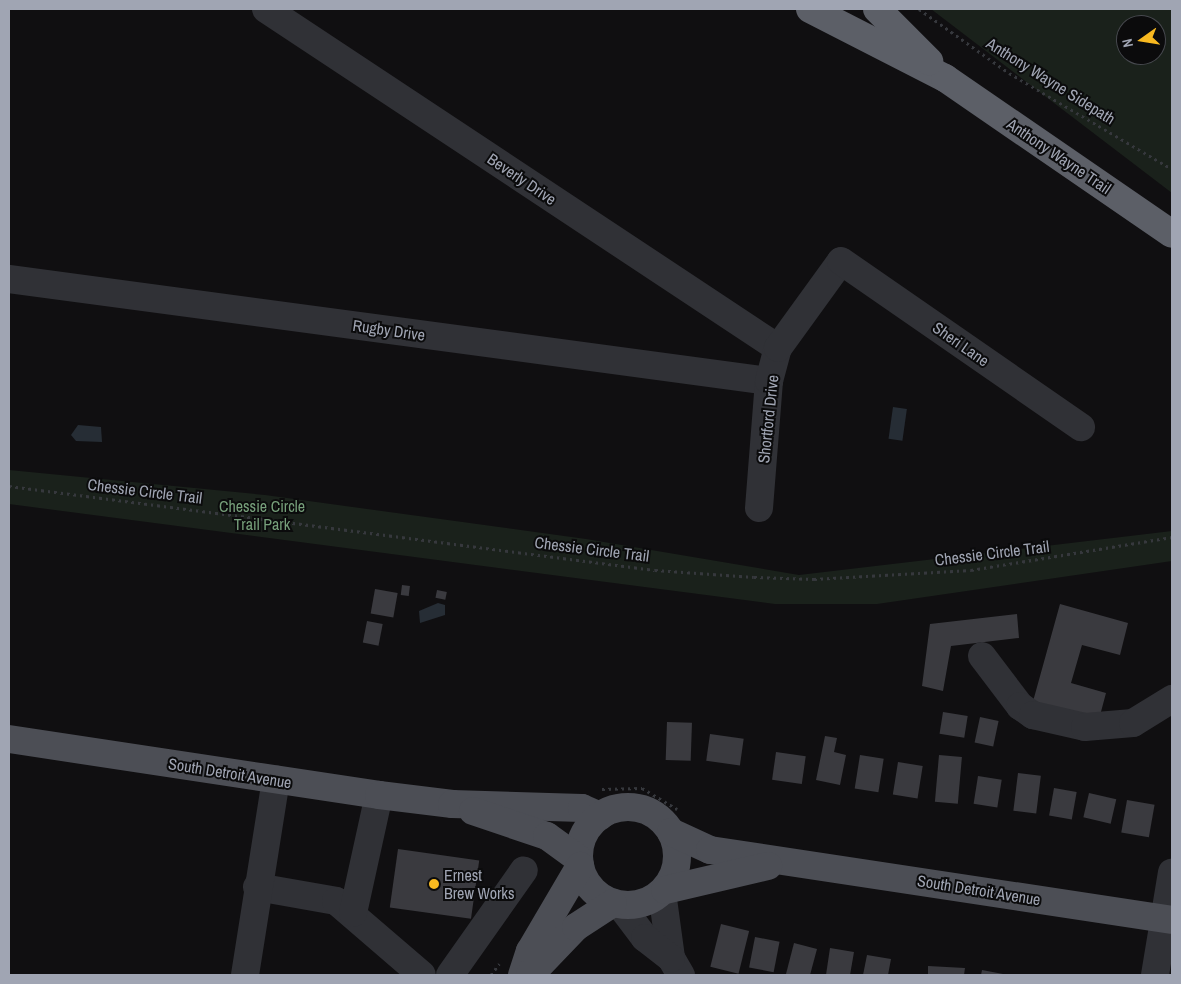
<!DOCTYPE html>
<style>
body{margin:0}
#map{position:relative;width:1181px;height:984px;overflow:hidden;background:#100f11;font-family:"Archivo Narrow",sans-serif}
div>[style]{position:absolute}
.green>*{inset:0;background:#1a211b}
.water>*{inset:0;background:#262d35;transform-origin:0 0}
.building>*{inset:0;background:#3a3a3f;transform-origin:0 0}
.path>*{height:3px;margin-top:-1.5px;transform-origin:0;background:repeating-linear-gradient(90deg,#36383d 0 2.5px,transparent 0 6.5px)}
.minor>*{height:28px;margin:-14px;padding:0 14px;transform-origin:14px;border-radius:14px;background:#303136}
.major>*{height:28px;margin:-14px;padding:0 14px;transform-origin:14px;border-radius:14px;background:#4c4e55}
.major>.ring{margin:-14px;padding:0;box-sizing:content-box;background:none;border:28px solid #4c4e55;border-radius:50%}
.highway>*{height:28px;margin:-14px;padding:0 14px;transform-origin:14px;border-radius:14px;background:#5c5f67}
.dots>*{width:14px;height:14px;translate:-50% -50%;box-sizing:border-box;border:2px solid #0b0b0c;border-radius:50%}
span{translate:-50% -50%;white-space:nowrap;text-align:center;line-height:1.15;-webkit-text-stroke:4px #0b0b0c;paint-order:stroke}
.street-label{font-size:16px;color:#a0a5b3}
.park-label{font-size:16px;color:#769f7a}
.poi-label{font-size:16px;color:#a0a5b3}
.left{translate:0 -50%;text-align:left}
.frame{position:absolute;inset:0;border:10px solid #a0a5b3;pointer-events:none}
.north{position:absolute;left:1116px;top:15px;width:50px;height:50px;box-sizing:border-box;background:#0b0b0c;border:1px solid #47494f;border-radius:50%;rotate:257deg;font-size:14px;font-weight:700;line-height:20px;text-align:center;color:#a0a5b3}
.north::after{content:'';display:block;margin:auto;width:18px;height:22px;background:#f8b920;clip-path:polygon(50% 0,100% 100%,50% 72%,0 100%)}
</style>
<div id="map">
<div class="green">
<div style="clip-path:polygon(evenodd,931px 9px,1172px 9px,1172px 193px,931px 9px,1126px 25px,1156px 25px,1156px 55px,1126px 55px,1126px 25px)"></div>
<div style="clip-path:polygon(9px 470px,265px 495px,586px 539px,799px 575px,1172px 531px,1172px 561px,877px 604px,775px 604px,9px 504px)"></div>
</div>
<div class="water">
<div style="left:893px;top:407px;width:14px;height:32px;rotate:8deg"></div>
<div style="clip-path:polygon(78px 425px,101px 427px,102px 442px,76px 441px,71px 435px)"></div>
<div style="clip-path:polygon(438px 603px,445px 605px,445px 615px,420px 623px,419px 611px)"></div>
</div>
<div class="building">
<div style="left:402px;top:585px;width:8px;height:10px;rotate:7deg"></div>
<div style="left:375px;top:589px;width:23px;height:25px;rotate:10deg"></div>
<div style="left:437px;top:590px;width:10px;height:8px;rotate:11deg"></div>
<div style="clip-path:polygon(1060px 604px,1128px 623px,1120px 655px,1082px 645px,1071px 683px,1106px 693px,1098px 723px,1032px 705px)"></div>
<div style="clip-path:polygon(1017px 614px,1019px 638px,951px 646px,943px 691px,922px 686px,930px 624px)"></div>
<div style="left:367px;top:621px;width:16px;height:22px;rotate:11deg"></div>
<div style="left:943px;top:712px;width:25px;height:22px;rotate:9deg"></div>
<div style="left:980px;top:717px;width:19px;height:26px;rotate:12deg"></div>
<div style="left:667px;top:722px;width:25px;height:38px;rotate:2deg"></div>
<div style="left:710px;top:734px;width:34px;height:27px;rotate:8deg"></div>
<div style="clip-path:polygon(825px 736px,837px 738px,834px 752px,846px 755px,840px 785px,816px 780px)"></div>
<div style="left:776px;top:752px;width:30px;height:28px;rotate:8deg"></div>
<div style="left:860px;top:755px;width:24px;height:34px;rotate:9deg"></div>
<div style="left:939px;top:755px;width:23px;height:47px;rotate:5deg"></div>
<div style="left:898px;top:762px;width:25px;height:33px;rotate:9deg"></div>
<div style="left:1018px;top:773px;width:23px;height:38px;rotate:7deg"></div>
<div style="left:978px;top:776px;width:24px;height:28px;rotate:9deg"></div>
<div style="left:1054px;top:788px;width:23px;height:28px;rotate:10deg"></div>
<div style="left:1089px;top:793px;width:28px;height:25px;rotate:13deg"></div>
<div style="left:1127px;top:800px;width:28px;height:33px;rotate:10deg"></div>
<div style="left:398px;top:849px;width:82px;height:59px;rotate:8deg"></div>
<div style="left:721px;top:924px;width:29px;height:44px;rotate:14deg"></div>
<div style="left:755px;top:937px;width:25px;height:31px;rotate:11deg"></div>
<div style="clip-path:polygon(794px 943px,817px 949px,810px 975px,786px 974px)"></div>
<div style="clip-path:polygon(830px 948px,854px 952px,850px 975px,826px 975px)"></div>
<div style="clip-path:polygon(867px 955px,891px 959px,888px 975px,863px 975px)"></div>
<div style="clip-path:polygon(928px 966px,965px 968px,964px 975px,928px 975px)"></div>
<div style="clip-path:polygon(982px 970px,1003px 974px,1003px 975px,981px 975px)"></div>
</div>
<div class="path">
<div style="left:919px;top:9px;width:110px;rotate:35.4deg"></div>
<div style="left:1009px;top:73px;width:189px;rotate:30.5deg"></div>
<div style="left:9px;top:486px;width:651px;rotate:7.41deg"></div>
<div style="left:655px;top:570px;width:99px;rotate:4deg"></div>
<div style="left:754px;top:577px;width:60px;rotate:1.9deg"></div>
<div style="left:814px;top:579px;width:157px;rotate:-3.3deg"></div>
<div style="left:971px;top:570px;width:204px;rotate:-9.3deg"></div>
<div style="left:602px;top:789px;width:40px;rotate:-1.4deg"></div>
<div style="left:642px;top:788px;width:41px;rotate:31deg"></div>
<div style="left:491px;top:975px;width:14px;rotate:-54deg"></div>
</div>
<div class="minor">
<div style="left:266px;top:9px;width:614px;rotate:33.51deg"></div>
<div style="left:9px;top:279px;width:767px;rotate:7.64deg"></div>
<div style="left:759px;top:508px;width:127px;rotate:-85.5deg"></div>
<div style="left:769px;top:381px;width:34px;rotate:-75deg"></div>
<div style="left:778px;top:348px;width:107px;rotate:-54.1deg"></div>
<div style="left:841px;top:261px;width:292px;rotate:34.7deg"></div>
<div style="left:982px;top:656px;width:63px;rotate:52.8deg"></div>
<div style="left:1020px;top:706px;width:16px;rotate:35deg"></div>
<div style="left:1033px;top:715px;width:53px;rotate:13deg"></div>
<div style="left:1085px;top:727px;width:48px;rotate:-4.8deg"></div>
<div style="left:1133px;top:723px;width:46px;rotate:-31.6deg"></div>
<div style="left:257px;top:887px;width:80px;rotate:10deg"></div>
<div style="left:336px;top:901px;width:113px;rotate:40.7deg"></div>
<div style="left:662px;top:892px;width:67px;rotate:82.2deg"></div>
<div style="left:671px;top:958px;width:20px;rotate:60deg"></div>
<div style="left:620px;top:905px;width:41px;rotate:52.9deg"></div>
<div style="left:645px;top:938px;width:33px;rotate:38deg"></div>
<div style="left:353px;top:913px;width:121px;rotate:-77.6deg"></div>
<div style="left:245px;top:975px;width:198px;rotate:-81deg"></div>
<div style="left:450px;top:975px;width:128px;rotate:-54.8deg"></div>
<div style="left:1155px;top:975px;width:104px;rotate:-80.6deg"></div>
</div>
<div class="major">
<div style="left:9px;top:739px;width:374px;rotate:8.6deg"></div>
<div style="left:379px;top:795px;width:74px;rotate:7deg"></div>
<div style="left:452px;top:804px;width:130px;rotate:1.8deg"></div>
<div style="left:582px;top:808px;width:20px;rotate:24deg"></div>
<div class="ring" style="left:579px;top:807px;width:70px;height:70px"></div>
<div style="left:473px;top:811px;width:78px;rotate:18.7deg"></div>
<div style="left:547px;top:836px;width:39px;rotate:36deg"></div>
<div style="left:671px;top:832px;width:43px;rotate:24.8deg"></div>
<div style="left:710px;top:850px;width:467px;rotate:8.6deg"></div>
<div style="left:665px;top:890px;width:106px;rotate:-13.1deg"></div>
<div style="left:522px;top:975px;width:25px;rotate:-72deg"></div>
<div style="left:530px;top:951px;width:99px;rotate:-59.5deg"></div>
<div style="left:530px;top:975px;width:66px;rotate:-46.2deg"></div>
<div style="left:576px;top:927px;width:44px;rotate:-33deg"></div>
</div>
<div class="highway">
<div style="left:810px;top:9px;width:152px;rotate:27.1deg"></div>
<div style="left:945px;top:78px;width:275px;rotate:34.5deg"></div>
<div style="left:877px;top:9px;width:74px;rotate:45deg"></div>
</div>
<div class="dots">
<div style="left:434px;top:884px;background:#f8b920"></div>
</div>
<div class="street-label">
<span style="left:1051px;top:81px;rotate:32deg">Anthony Wayne Sidepath</span>
<span style="left:1059px;top:156px;rotate:34deg">Anthony Wayne Trail</span>
<span style="left:522px;top:179px;rotate:34deg">Beverly Drive</span>
<span style="left:389px;top:330px;rotate:8deg">Rugby Drive</span>
<span style="left:961px;top:344px;rotate:35deg">Sheri Lane</span>
<span style="left:768px;top:419px;rotate:-84deg">Shortford Drive</span>
<span style="left:145px;top:491px;rotate:7deg">Chessie Circle Trail</span>
<span style="left:592px;top:549px;rotate:7deg">Chessie Circle Trail</span>
<span style="left:992px;top:553px;rotate:-7deg">Chessie Circle Trail</span>
<span style="left:230px;top:773px;rotate:9deg">South Detroit Avenue</span>
<span style="left:979px;top:890px;rotate:9deg">South Detroit Avenue</span>
</div>
<div class="park-label">
<span style="left:262px;top:515px">Chessie Circle<br>Trail Park</span>
</div>
<div class="poi-label">
<span class="left" style="left:444px;top:884px">Ernest<br>Brew Works</span>
</div>
<div class="frame"></div>
<div class="north">N</div>
</div>
